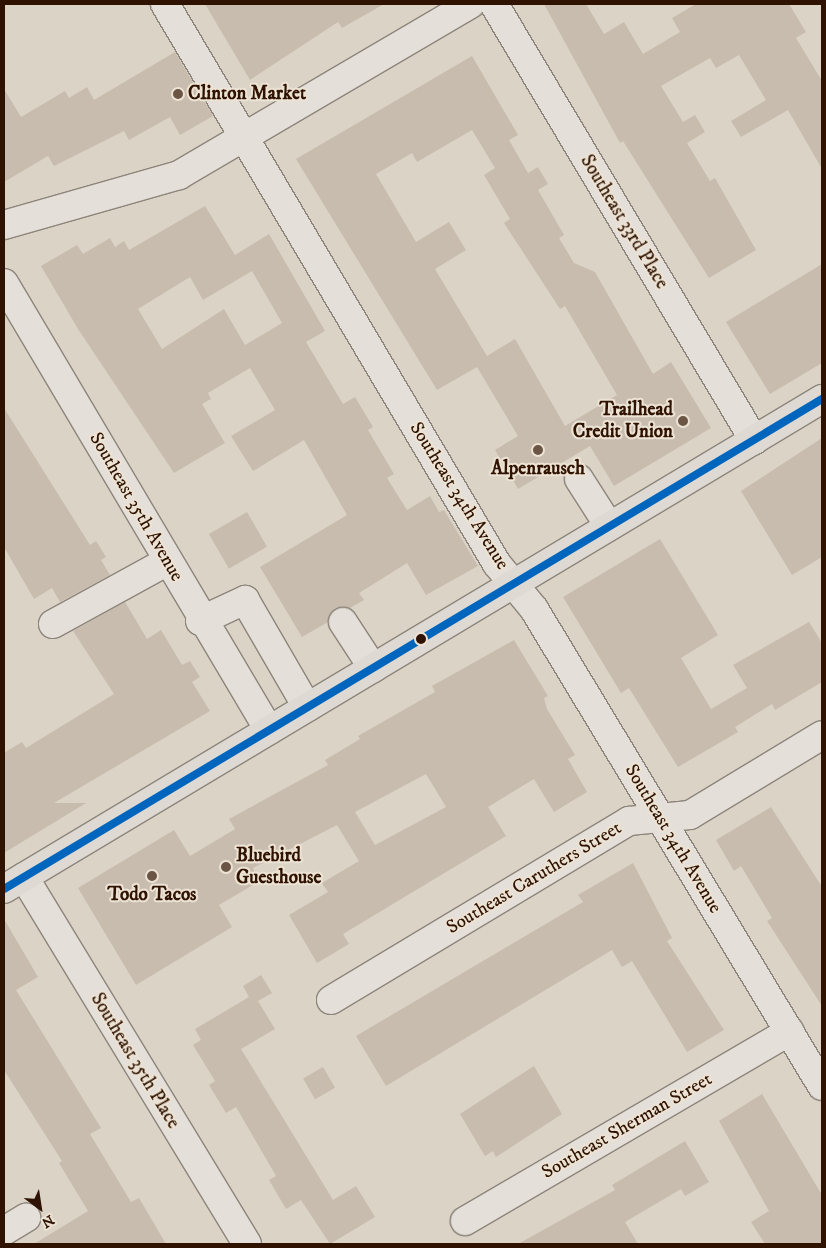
<!DOCTYPE html>
<style>
body{margin:0}
#map{position:relative;width:826px;height:1248px;overflow:hidden;background:#dbd3c6;font-family:"IM FELL DW Pica",serif}
div>[style]{position:absolute}
.building>*{inset:0;background:#c8bcaf;transform-origin:0 0}
.roads{filter:drop-shadow(1px 0 #8d857b) drop-shadow(-1px 0 #8d857b) drop-shadow(0 1px #8d857b) drop-shadow(0 -1px #8d857b)}
.minor>*{height:28px;margin:-14px;padding:0 14px;transform-origin:14px;border-radius:14px;background:#e4dfd9}
.major>*{height:28px;margin:-14px;padding:0 14px;transform-origin:14px;border-radius:14px;background:#dedad3}
.bus-1>*{height:8px;margin:-4px;padding:0 4px;transform-origin:4px;border-radius:4px;background:#0065bd}
.dots>*{width:14px;height:14px;translate:-50% -50%;box-sizing:border-box;border:2px solid #ede3d4;border-radius:50%}
span{translate:-50% -50%;white-space:nowrap;text-align:center;line-height:1.15;-webkit-text-stroke:4px #ede3d4;paint-order:stroke}
.poi-label{font-size:19px;color:#2f1300;font-weight:700}
.left{translate:0 -50%;text-align:left}
.right{translate:-100% -50%;text-align:right}
.street-label{font-size:19px;color:#2f1300}
.frame{position:absolute;inset:0;border:5px solid #2f1300;pointer-events:none}
.north{position:absolute;left:15px;top:1183px;width:50px;height:50px;-webkit-text-stroke:4px #ede3d4;paint-order:stroke;rotate:149deg;font-size:14px;font-weight:700;line-height:20px;text-align:center;color:#2f1300}
.north::after{content:'';display:block;margin:auto;width:18px;height:22px;background:#2f1300;clip-path:polygon(50% 0,100% 100%,50% 72%,0 100%)}
</style>
<div id="map">
<div class="building">
<div style="clip-path:polygon(205px 4px,384px 4px,342px 28px,338px 22px,250px 80px)"></div>
<div style="clip-path:polygon(544px 4px,586px 4px,604px 34px,624px 22px,643px 54px,680px 32px,672px 18px,696px 4px,789px 4px,806px 32px,796px 38px,822px 81px,822px 169px,788px 110px,741px 137px,731px 121px,766px 100px,739px 55px,716px 68px,710px 58px,661px 86px,683px 122px,695px 115px,705px 132px,687px 143px,710px 181px,715px 178px,756px 250px,709px 278px,623px 141px,620px 143px)"></div>
<div style="clip-path:polygon(175px 52px,213px 116px,180px 135px,170px 117px,129px 140px,124px 131px,54px 166px,48px 156px,4px 182px,4px 89px,21px 117px,65px 91px,69px 98px,87px 87px,94px 100px)"></div>
<div style="clip-path:polygon(evenodd,472px 56px,518px 135px,509px 140px,528px 173px,538px 167px,548px 184px,538px 190px,564px 235px,559px 238px,574px 263px,595px 272px,653px 374px,671px 362px,711px 428px,614px 486px,590px 446px,518px 489px,495px 450px,518px 436px,477px 367px,437px 390px,296px 159px,472px 56px,472px 130px,495px 168px,484px 175px,510px 219px,504px 223px,560px 309px,565px 306px,617px 395px,565px 426px,515px 339px,487px 356px,435px 269px,466px 250px,449px 222px,416px 242px,376px 174px,412px 153px,417px 162px,472px 130px)"></div>
<div style="clip-path:polygon(evenodd,205px 206px,235px 255px,269px 234px,325px 331px,306px 342px,343px 404px,355px 397px,373px 427px,368px 430px,394px 474px,387px 478px,407px 510px,430px 496px,439px 512px,444px 510px,478px 566px,426px 595px,407px 563px,359px 593px,364px 600px,350px 608px,335px 609px,328px 622px,302px 637px,260px 567px,347px 515px,304px 440px,253px 471px,231px 436px,275px 410px,250px 368px,208px 393px,211px 399px,202px 404px,225px 443px,174px 473px,78px 329px,41px 266px,77px 245px,83px 254px,110px 238px,115px 247px,124px 241px,129px 250px,205px 206px,252px 271px,282px 323px,245px 345px,224px 309px,162px 349px,138px 309px,190px 277px,203px 300px,252px 271px)"></div>
<div style="clip-path:polygon(822px 264px,822px 363px,770px 394px,726px 322px)"></div>
<div style="clip-path:polygon(4px 408px,90px 545px,96px 541px,106px 557px,101px 560px,110px 575px,60px 602px,52px 588px,34px 599px,4px 547px)"></div>
<div style="clip-path:polygon(822px 438px,822px 557px,792px 575px,741px 491px)"></div>
<div style="left:247px;top:512px;width:40px;height:44px;rotate:60deg"></div>
<div style="clip-path:polygon(660px 539px,718px 635px,681px 658px,711px 709px,747px 688px,733px 665px,809px 622px,822px 643px,822px 682px,775px 710px,772px 704px,735px 727px,738px 732px,678px 767px,629px 688px,621px 693px,563px 597px)"></div>
<div style="clip-path:polygon(125px 602px,147px 639px,161px 630px,182px 665px,190px 661px,200px 677px,192px 682px,210px 711px,54px 803px,86px 803px,4px 853px,4px 753px,22px 742px,26px 748px,114px 694px,73px 631px)"></div>
<div style="clip-path:polygon(evenodd,514px 640px,548px 696px,544px 698px,547px 709px,575px 755px,568px 759px,587px 792px,554px 812px,534px 779px,488px 807px,506px 836px,343px 934px,349px 944px,317px 963px,289px 915px,328px 892px,322px 883px,359px 861px,337px 825px,253px 868px,258px 882px,219px 905px,232px 927px,136px 985px,78px 888px,174px 830px,190px 856px,235px 829px,229px 819px,328px 765px,325px 760px,360px 739px,358px 736px,435px 692px,432px 686px,514px 640px,426px 774px,446px 807px,375px 845px,355px 812px,426px 774px)"></div>
<div style="clip-path:polygon(771px 807px,822px 887px,822px 1006px,767px 921px,772px 918px,741px 866px,734px 871px,716px 840px)"></div>
<div style="clip-path:polygon(633px 863px,672px 938px,667px 941px,724px 1030px,687px 1052px,632px 961px,622px 967px,612px 950px,386px 1086px,356px 1036px,583px 902px,578px 895px)"></div>
<div style="clip-path:polygon(4px 919px,38px 977px,16px 990px,101px 1128px,90px 1134px,131px 1202px,139px 1198px,166px 1244px,34px 1244px,88px 1211px,59px 1163px,62px 1161px,4px 1070px)"></div>
<div style="clip-path:polygon(261px 975px,272px 993px,258px 1001px,275px 1029px,241px 1049px,333px 1200px,356px 1186px,375px 1217px,330px 1244px,301px 1200px,286px 1209px,269px 1180px,276px 1176px,236px 1107px,226px 1113px,209px 1085px,215px 1081px,193px 1045px,201px 1040px,195px 1029px,249px 997px,243px 986px)"></div>
<div style="clip-path:polygon(534px 1066px,562px 1114px,496px 1157px,493px 1151px,485px 1156px,460px 1114px)"></div>
<div style="left:323px;top:1067px;width:24px;height:23px;rotate:60deg"></div>
<div style="clip-path:polygon(762px 1094px,822px 1195px,822px 1244px,765px 1244px,751px 1222px,769px 1211px,719px 1121px)"></div>
<div style="clip-path:polygon(685px 1141px,709px 1182px,685px 1196px,681px 1189px,625px 1222px,638px 1244px,518px 1244px,615px 1190px,612px 1185px)"></div>
</div>
<div class="roads">
<div class="minor">
<div style="left:165px;top:4px;width:651px;rotate:59.34deg"></div>
<div style="left:497px;top:564px;width:58px;rotate:50.6deg"></div>
<div style="left:534px;top:609px;width:557px;rotate:58.88deg"></div>
<div style="left:494px;top:4px;width:508px;rotate:59.19deg"></div>
<div style="left:4px;top:225px;width:182px;rotate:-15.9deg"></div>
<div style="left:179px;top:175px;width:338px;rotate:-30.4deg"></div>
<div style="left:4px;top:283px;width:520px;rotate:59.34deg"></div>
<div style="left:579px;top:479px;width:56px;rotate:57.4deg"></div>
<div style="left:200px;top:621px;width:50px;rotate:-25deg"></div>
<div style="left:245px;top:600px;width:124px;rotate:59.9deg"></div>
<div style="left:343px;top:622px;width:55px;rotate:56.9deg"></div>
<div style="left:53px;top:624px;width:131px;rotate:-28.7deg"></div>
<div style="left:24px;top:877px;width:429px;rotate:58.7deg"></div>
<div style="left:331px;top:1000px;width:348px;rotate:-31deg"></div>
<div style="left:629px;top:821px;width:61px;rotate:-5.6deg"></div>
<div style="left:690px;top:815px;width:154px;rotate:-31.2deg"></div>
<div style="left:465px;top:1221px;width:376px;rotate:-30.3deg"></div>
<div style="left:4px;top:1231px;width:26px;rotate:-31deg"></div>
</div>
<div class="major">
<div style="left:4px;top:889px;width:954px;rotate:-30.92deg"></div>
</div>
</div>
<div class="bus-1">
<div style="left:4px;top:889px;width:954px;rotate:-30.92deg"></div>
</div>
<div class="dots">
<div style="left:178px;top:94px;background:#6b5645"></div>
<div style="left:683px;top:421px;background:#6b5645"></div>
<div style="left:538px;top:450px;background:#6b5645"></div>
<div style="left:421px;top:639px;background:#2f1300"></div>
<div style="left:226px;top:867px;background:#6b5645"></div>
<div style="left:152px;top:876px;background:#6b5645"></div>
</div>
<div class="poi-label">
<span class="left" style="left:188px;top:94px">Clinton Market</span>
<span class="right" style="left:673px;top:421px">Trailhead<br>Credit Union</span>
<span style="left:538px;top:469px">Alpenrausch</span>
<span class="left" style="left:236px;top:867px">Bluebird<br>Guesthouse</span>
<span style="left:152px;top:895px">Todo Tacos</span>
</div>
<div class="street-label">
<span style="left:624px;top:222px;rotate:59deg">Southeast 33rd Place</span>
<span style="left:459px;top:496px;rotate:58deg">Southeast 34th Avenue</span>
<span style="left:136px;top:507px;rotate:60deg">Southeast 35th Avenue</span>
<span style="left:673px;top:839px;rotate:59deg">Southeast 34th Avenue</span>
<span style="left:534px;top:878px;rotate:-31deg">Southeast Caruthers Street</span>
<span style="left:135px;top:1061px;rotate:59deg">Southeast 35th Place</span>
<span style="left:627px;top:1126px;rotate:-30deg">Southeast Sherman Street</span>
</div>
<div class="frame"></div>
<div class="north">N</div>
</div>
